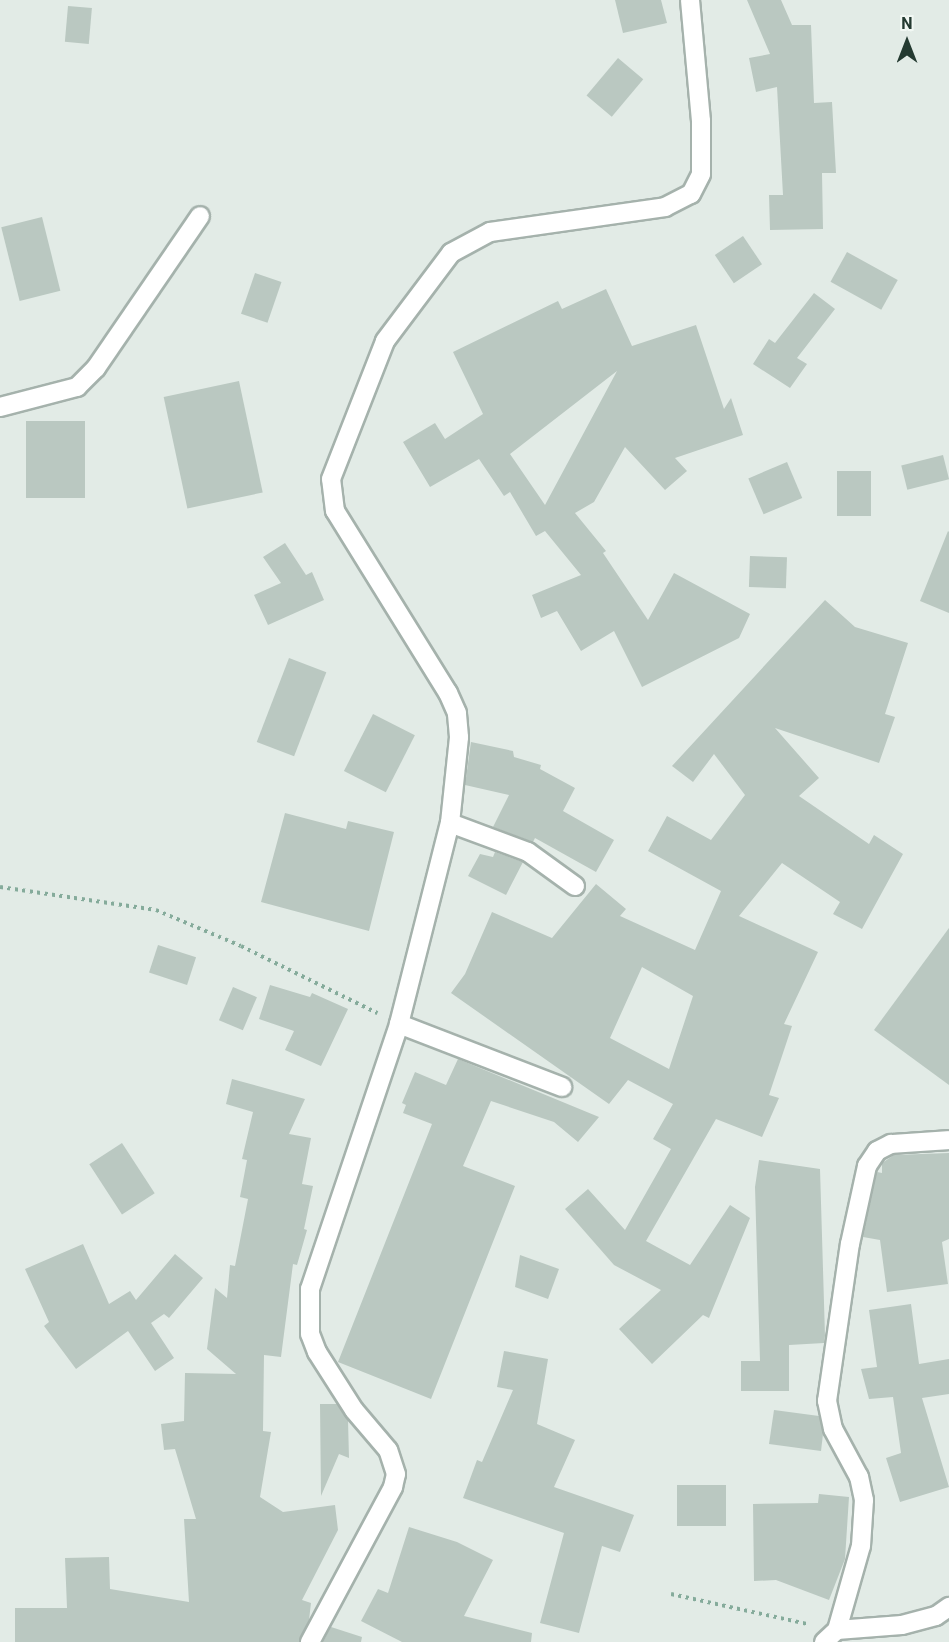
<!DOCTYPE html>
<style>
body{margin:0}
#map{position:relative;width:949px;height:1642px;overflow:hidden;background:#e2ebe6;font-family:Roboto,sans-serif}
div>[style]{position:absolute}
.building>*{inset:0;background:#bac8c1;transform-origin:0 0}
.path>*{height:4px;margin-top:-2px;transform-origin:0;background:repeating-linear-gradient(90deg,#85ab9b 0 3px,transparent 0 7.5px)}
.roads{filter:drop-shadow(2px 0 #a5b2ac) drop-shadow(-2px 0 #a5b2ac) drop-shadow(0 2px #a5b2ac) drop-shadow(0 -2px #a5b2ac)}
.minor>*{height:18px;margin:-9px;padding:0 9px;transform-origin:9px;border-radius:9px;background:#fff}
span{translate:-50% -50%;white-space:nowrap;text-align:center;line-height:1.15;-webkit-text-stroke:4.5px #f2f8f4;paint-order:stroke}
.north{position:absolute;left:877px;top:12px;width:60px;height:60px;-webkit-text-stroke:4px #f2f8f4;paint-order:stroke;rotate:0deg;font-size:16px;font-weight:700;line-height:24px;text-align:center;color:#243a31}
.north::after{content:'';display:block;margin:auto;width:21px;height:27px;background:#243a31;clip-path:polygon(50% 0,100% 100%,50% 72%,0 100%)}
</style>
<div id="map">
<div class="building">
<div style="clip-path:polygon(615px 0,661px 0,667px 23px,623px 33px)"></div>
<div style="clip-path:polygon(747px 0,781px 0,792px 25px,811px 25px,814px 103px,832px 102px,836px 173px,822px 173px,823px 229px,770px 230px,769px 195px,783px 195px,777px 87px,756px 92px,749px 58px,770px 54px)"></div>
<div style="left:68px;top:6px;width:24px;height:36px;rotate:5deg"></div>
<div style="left:618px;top:58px;width:33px;height:49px;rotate:40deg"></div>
<div style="left:42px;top:217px;width:76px;height:42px;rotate:76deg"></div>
<div style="left:743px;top:236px;width:34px;height:34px;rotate:56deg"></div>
<div style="left:847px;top:252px;width:58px;height:34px;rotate:29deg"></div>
<div style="left:255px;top:273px;width:28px;height:43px;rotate:19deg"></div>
<div style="clip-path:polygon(evenodd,606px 289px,632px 346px,696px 325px,724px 409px,731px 398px,743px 435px,675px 458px,687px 471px,665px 490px,625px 447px,594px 502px,575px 513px,606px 551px,603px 553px,648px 620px,674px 573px,750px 614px,739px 638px,642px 687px,614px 631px,581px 651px,557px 611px,541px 618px,532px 595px,581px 575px,545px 531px,536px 536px,510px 492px,504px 496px,479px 459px,430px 487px,403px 442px,435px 423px,445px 439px,483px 414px,453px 352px,558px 301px,562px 309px,606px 289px,617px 371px,545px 505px,510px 454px,617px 371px)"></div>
<div style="clip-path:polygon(814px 293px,835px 309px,797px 358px,807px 364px,790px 388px,753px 364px,769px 339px,775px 343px)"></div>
<div style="left:239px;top:381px;width:114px;height:77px;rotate:78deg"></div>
<div style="left:26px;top:421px;width:59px;height:77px"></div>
<div style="left:943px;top:455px;width:25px;height:43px;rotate:76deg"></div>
<div style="left:787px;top:462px;width:39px;height:42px;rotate:67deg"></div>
<div style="left:837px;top:471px;width:34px;height:45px"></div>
<div style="clip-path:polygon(948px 531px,949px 532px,949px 613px,920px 601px)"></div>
<div style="clip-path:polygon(285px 543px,306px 575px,312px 572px,324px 600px,268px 625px,254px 595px,281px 583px,263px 557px)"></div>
<div style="left:750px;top:556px;width:37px;height:31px;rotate:2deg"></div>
<div style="clip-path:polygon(evenodd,825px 600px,855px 627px,908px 643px,885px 714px,895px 717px,879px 763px,775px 728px,819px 778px,799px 796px,869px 844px,874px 835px,903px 854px,862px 929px,833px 914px,840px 902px,782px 863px,739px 916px,818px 952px,784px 1024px,792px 1026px,769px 1095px,779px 1098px,762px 1137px,716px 1119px,646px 1241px,690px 1265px,730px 1205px,750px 1218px,709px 1318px,703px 1315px,652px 1364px,619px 1329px,661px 1290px,614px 1265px,565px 1209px,588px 1189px,625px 1230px,671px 1149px,653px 1139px,673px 1104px,628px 1080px,609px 1104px,451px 993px,465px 974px,492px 912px,552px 938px,596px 884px,626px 909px,620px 916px,695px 950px,721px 891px,648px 851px,667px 816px,711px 840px,745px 795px,714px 754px,693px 782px,672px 766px,825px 600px,642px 967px,693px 996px,669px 1069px,610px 1038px,642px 967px)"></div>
<div style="left:289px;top:658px;width:40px;height:90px;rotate:21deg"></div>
<div style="left:373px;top:714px;width:47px;height:64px;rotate:27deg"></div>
<div style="clip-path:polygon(471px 742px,513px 751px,514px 757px,541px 765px,540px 769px,575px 788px,563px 811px,614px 840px,596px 872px,535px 838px,533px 842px,493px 827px,509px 795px,465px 785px)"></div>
<div style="clip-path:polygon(285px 813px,346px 829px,348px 821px,394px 832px,369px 931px,261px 902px)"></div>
<div style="clip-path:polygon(495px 852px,523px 862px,506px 895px,468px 876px,480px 854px,493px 857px)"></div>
<div style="clip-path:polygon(949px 928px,949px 1085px,874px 1030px)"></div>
<div style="left:158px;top:945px;width:40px;height:29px;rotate:18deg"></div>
<div style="clip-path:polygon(270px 985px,310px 997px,312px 993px,348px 1009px,321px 1066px,285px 1050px,294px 1031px,259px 1019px)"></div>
<div style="left:233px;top:987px;width:26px;height:36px;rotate:23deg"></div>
<div style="clip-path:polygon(458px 1059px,599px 1117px,578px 1142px,554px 1122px,491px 1101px,463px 1166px,515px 1186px,431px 1399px,338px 1362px,432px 1124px,403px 1113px,406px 1105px,402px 1103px,415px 1072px,446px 1085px)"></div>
<div style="clip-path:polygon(232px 1079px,305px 1099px,289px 1134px,311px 1138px,302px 1184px,313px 1186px,304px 1229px,307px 1230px,297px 1265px,293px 1264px,281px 1357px,264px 1355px,263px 1431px,271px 1432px,260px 1497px,283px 1512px,335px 1505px,338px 1530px,302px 1600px,311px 1603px,309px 1620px,299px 1642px,15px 1642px,15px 1608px,67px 1608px,65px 1558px,109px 1557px,110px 1589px,189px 1602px,184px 1519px,196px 1519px,175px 1449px,164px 1450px,161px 1424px,184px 1421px,185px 1373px,236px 1374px,207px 1349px,215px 1288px,227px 1298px,230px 1265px,235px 1266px,248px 1199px,240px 1197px,247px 1160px,242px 1159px,253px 1112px,226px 1104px)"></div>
<div style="left:122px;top:1143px;width:60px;height:39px;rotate:57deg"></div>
<div style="clip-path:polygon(949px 1153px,949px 1239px,942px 1242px,948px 1284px,887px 1292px,880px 1240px,863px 1237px,877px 1172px,882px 1173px,882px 1163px,894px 1155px)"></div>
<div style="clip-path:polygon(759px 1160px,820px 1169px,825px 1336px,824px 1343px,789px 1345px,789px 1391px,741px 1391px,741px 1361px,760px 1361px,755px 1187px)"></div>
<div style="clip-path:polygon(83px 1244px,109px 1304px,130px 1291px,136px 1300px,175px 1254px,203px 1278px,169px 1318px,164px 1314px,151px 1323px,174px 1358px,155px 1371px,128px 1331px,76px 1369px,44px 1326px,49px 1322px,25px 1269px)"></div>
<div style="clip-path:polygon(520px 1255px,559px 1269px,548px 1299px,515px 1287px)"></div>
<div style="clip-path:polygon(911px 1304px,919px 1364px,949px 1359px,949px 1394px,922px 1398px,949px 1487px,900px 1502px,886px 1458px,901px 1453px,893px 1397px,869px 1399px,861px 1369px,877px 1367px,869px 1310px)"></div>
<div style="clip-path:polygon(504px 1351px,548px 1359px,537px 1424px,575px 1440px,554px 1487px,634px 1515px,620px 1552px,602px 1546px,579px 1633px,540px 1623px,564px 1533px,463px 1498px,477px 1460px,482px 1462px,513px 1390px,497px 1387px)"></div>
<div style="clip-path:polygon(320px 1404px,337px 1404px,348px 1420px,349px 1458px,339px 1454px,321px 1496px)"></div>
<div style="clip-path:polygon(774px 1410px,819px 1416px,823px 1434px,821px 1451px,769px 1444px)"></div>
<div style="left:677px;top:1485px;width:49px;height:41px"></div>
<div style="clip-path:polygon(819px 1494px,849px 1497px,845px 1559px,829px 1600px,776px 1580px,754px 1581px,753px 1504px,818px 1503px)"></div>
<div style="clip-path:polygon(409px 1527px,457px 1542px,493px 1560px,464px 1616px,532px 1633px,531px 1642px,402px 1642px,361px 1621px,378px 1589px,388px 1593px)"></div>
<div style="clip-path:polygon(331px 1627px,362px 1637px,361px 1642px,323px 1642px)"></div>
</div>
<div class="path">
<div style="left:0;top:887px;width:158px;rotate:8.4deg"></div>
<div style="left:156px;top:910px;width:92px;rotate:23deg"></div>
<div style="left:241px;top:946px;width:152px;rotate:26.2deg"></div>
<div style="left:671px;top:1594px;width:139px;rotate:12.4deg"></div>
</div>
<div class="roads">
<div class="minor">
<div style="left:0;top:407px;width:80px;rotate:-14.6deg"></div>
<div style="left:77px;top:387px;width:27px;rotate:-45deg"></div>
<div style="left:96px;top:368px;width:184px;rotate:-55.6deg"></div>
<div style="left:450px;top:823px;width:83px;rotate:20.4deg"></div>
<div style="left:528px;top:852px;width:58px;rotate:35.9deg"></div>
<div style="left:399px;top:1024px;width:175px;rotate:21.1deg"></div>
<div style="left:837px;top:1630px;width:87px;rotate:-74.1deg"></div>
<div style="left:861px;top:1546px;width:46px;rotate:-86.3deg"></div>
<div style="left:864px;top:1500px;width:24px;rotate:-102deg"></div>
<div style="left:859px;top:1477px;width:55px;rotate:-118.4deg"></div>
<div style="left:833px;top:1429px;width:29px;rotate:-102deg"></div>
<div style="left:827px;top:1401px;width:159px;rotate:-81.7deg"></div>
<div style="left:850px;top:1244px;width:80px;rotate:-77.7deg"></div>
<div style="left:867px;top:1166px;width:18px;rotate:-56deg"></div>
<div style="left:877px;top:1151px;width:16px;rotate:-27deg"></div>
<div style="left:891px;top:1144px;width:58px;rotate:-3.9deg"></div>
<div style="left:310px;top:1642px;width:176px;rotate:-61.8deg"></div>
<div style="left:393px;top:1487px;width:13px;rotate:-77deg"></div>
<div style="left:396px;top:1474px;width:25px;rotate:-108deg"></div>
<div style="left:388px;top:1450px;width:52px;rotate:-130.4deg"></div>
<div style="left:354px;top:1410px;width:69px;rotate:-122.5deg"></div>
<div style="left:317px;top:1352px;width:19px;rotate:-111deg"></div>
<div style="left:310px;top:1334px;width:45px;rotate:-90deg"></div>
<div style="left:310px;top:1289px;width:280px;rotate:-71.4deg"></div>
<div style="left:399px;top:1024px;width:207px;rotate:-75.8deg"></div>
<div style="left:450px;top:823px;width:86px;rotate:-84deg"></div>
<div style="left:459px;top:737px;width:24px;rotate:-95deg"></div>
<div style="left:457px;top:713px;width:22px;rotate:-114deg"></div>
<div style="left:448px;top:693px;width:214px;rotate:-121.8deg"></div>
<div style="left:335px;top:511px;width:32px;rotate:-97deg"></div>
<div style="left:331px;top:479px;width:148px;rotate:-68.6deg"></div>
<div style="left:385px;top:341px;width:110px;rotate:-53.1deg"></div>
<div style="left:451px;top:253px;width:44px;rotate:-28.3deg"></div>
<div style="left:490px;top:232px;width:177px;rotate:-8.1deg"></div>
<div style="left:665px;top:207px;width:29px;rotate:-27deg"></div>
<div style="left:691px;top:194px;width:22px;rotate:-63deg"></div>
<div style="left:701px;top:174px;width:53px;rotate:-90deg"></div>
<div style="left:701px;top:121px;width:121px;rotate:-95.2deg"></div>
<div style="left:824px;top:1642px;width:18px;rotate:-43deg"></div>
<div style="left:837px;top:1630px;width:65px;rotate:-4.4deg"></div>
<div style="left:902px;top:1625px;width:35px;rotate:-15deg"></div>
<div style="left:936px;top:1616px;width:16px;rotate:-35deg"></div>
</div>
</div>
<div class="north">N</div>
</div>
